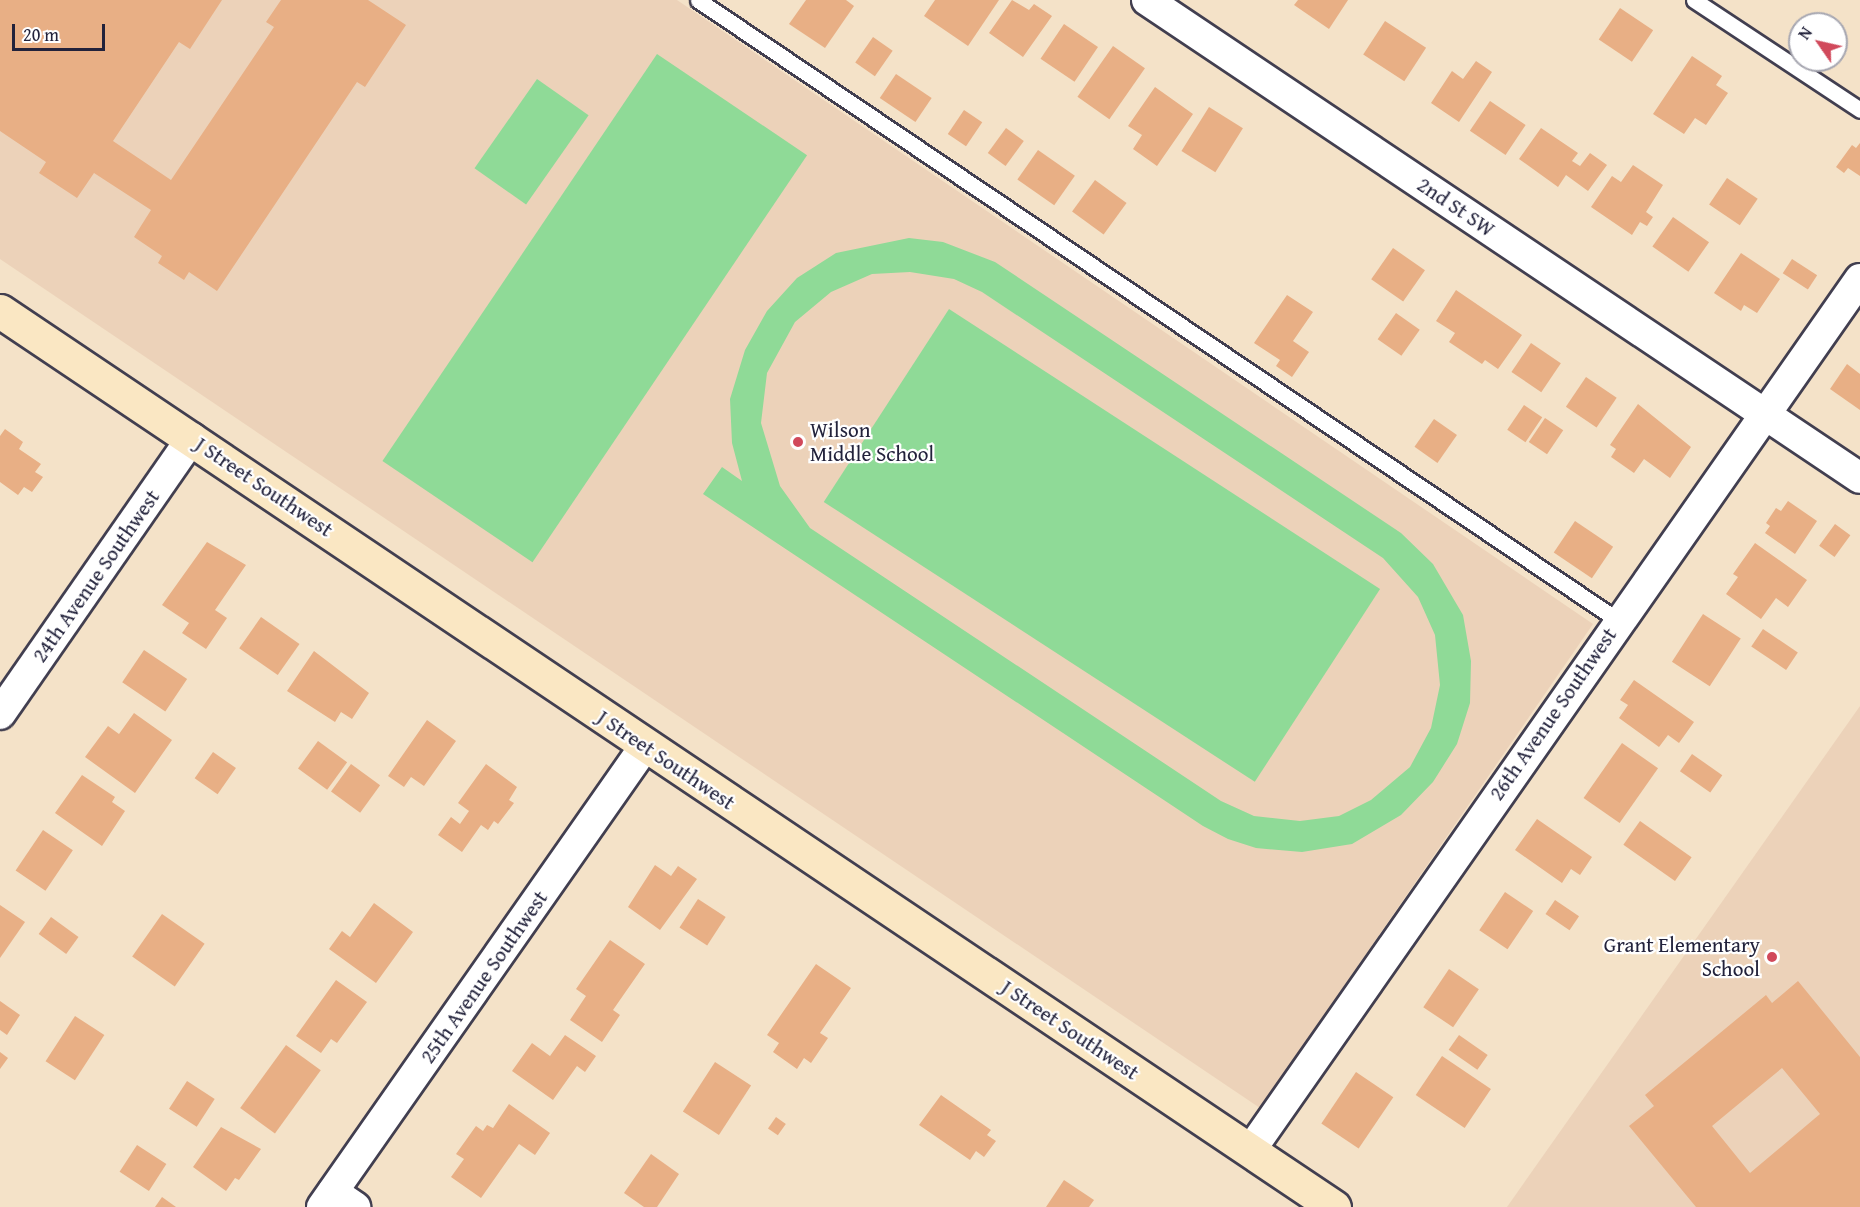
<!DOCTYPE html>
<style>
body{margin:0}
#map{position:relative;width:1860px;height:1207px;overflow:hidden;background:#f4e2c8;font-family:"Gentium Book Plus",serif}
div>[style]{position:absolute}
.built>*{inset:0;background:#ecd2b9}
.green>*{inset:0;background:#8fda97;transform-origin:0 0}
.building>*{inset:0;background:#e8af85;transform-origin:0 0}
.roads{filter:drop-shadow(2px 0 #423f50) drop-shadow(-2px 0 #423f50) drop-shadow(0 2px #423f50) drop-shadow(0 -2px #423f50)}
.lane>*{height:15px;margin:-7.5px;padding:0 7.5px;transform-origin:7.5px;border-radius:7.5px;background:#fff}
.street>*{height:30px;margin:-15px;padding:0 15px;transform-origin:15px;border-radius:15px;background:#fff}
.secondary>*{height:33px;margin:-16.5px;padding:0 16.5px;transform-origin:16.5px;border-radius:16.5px;background:#fae7c3}
.dots>*{width:16px;height:16px;translate:-50% -50%;box-sizing:border-box;border:3px solid #fff;border-radius:50%}
span{translate:-50% -50%;white-space:nowrap;text-align:center;line-height:1.15;-webkit-text-stroke:4.5px #fff;paint-order:stroke}
.street-label{font-size:21px;color:#22223b}
.poi-label{font-size:21px;color:#22223b}
.left{translate:0 -50%;text-align:left}
.right{translate:-100% -50%;text-align:right}
.north{position:absolute;left:1788px;top:12px;width:60px;height:60px;box-sizing:border-box;background:#fff;border:2px solid #a7a7b1;border-radius:50%;rotate:304deg;font-size:16px;font-weight:700;line-height:24px;text-align:center;color:#22223b}
.north::after{content:'';display:block;margin:auto;width:21px;height:27px;background:#d1495b;clip-path:polygon(50% 0,100% 100%,50% 72%,0 100%)}
.scale{position:absolute;left:12px;top:24px;width:93px;height:27px;box-sizing:border-box;border:3px solid #22223b;border-top:0;padding-left:8px;font-size:18px;line-height:21px;white-space:nowrap;color:#22223b;-webkit-text-stroke:4px #fff;paint-order:stroke}
</style>
<div id="map">
<div class="built">
<div style="clip-path:polygon(0 0,677px 0,1593px 624px,1260px 1108px,0 259px)"></div>
<div style="clip-path:polygon(1860px 706px,1860px 1207px,1507px 1207px)"></div>
</div>
<div class="green">
<div style="left:657px;top:54px;width:181px;height:491px;rotate:34deg"></div>
<div style="left:537px;top:79px;width:63px;height:109px;rotate:35deg"></div>
<div style="clip-path:polygon(evenodd,909px 238px,943px 242px,995px 262px,1401px 533px,1433px 564px,1463px 615px,1471px 661px,1470px 703px,1457px 744px,1433px 782px,1401px 815px,1352px 844px,1302px 852px,1256px 848px,1228px 839px,1203px 826px,703px 494px,722px 467px,742px 481px,732px 443px,730px 399px,745px 350px,767px 311px,797px 278px,836px 253px,909px 238px,910px 272px,954px 279px,982px 292px,1383px 558px,1418px 597px,1435px 635px,1440px 685px,1431px 728px,1410px 767px,1371px 800px,1339px 816px,1300px 821px,1254px 816px,1221px 801px,810px 528px,780px 486px,761px 423px,767px 373px,795px 322px,831px 292px,872px 274px,910px 272px)"></div>
<div style="left:949px;top:309px;width:514px;height:230px;rotate:33deg"></div>
</div>
<div class="building">
<div style="clip-path:polygon(0 0,222px 0,190px 49px,179px 42px,113px 141px,171px 180px,274px 27px,266px 22px,281px 0,368px 0,406px 25px,365px 87px,357px 82px,217px 291px,189px 272px,184px 280px,158px 263px,162px 256px,134px 237px,151px 210px,94px 173px,77px 198px,39px 173px,46px 162px,0 131px)"></div>
<div style="clip-path:polygon(806px 0,846px 0,854px 6px,825px 48px,789px 24px)"></div>
<div style="clip-path:polygon(935px 0,999px 0,968px 46px,924px 16px)"></div>
<div style="clip-path:polygon(1012px 0,1029px 10px,1034px 4px,1052px 16px,1023px 57px,989px 33px)"></div>
<div style="clip-path:polygon(1298px 0,1348px 0,1329px 29px,1294px 5px)"></div>
<div style="left:1620px;top:8px;width:40px;height:38px;rotate:34deg"></div>
<div style="left:1385px;top:21px;width:49px;height:40px;rotate:33deg"></div>
<div style="left:1064px;top:24px;width:41px;height:42px;rotate:34deg"></div>
<div style="left:873px;top:37px;width:24px;height:31px;rotate:35deg"></div>
<div style="left:1113px;top:46px;width:39px;height:62px;rotate:35deg"></div>
<div style="clip-path:polygon(1692px 56px,1722px 76px,1716px 85px,1728px 93px,1706px 125px,1695px 118px,1684px 134px,1653px 114px)"></div>
<div style="clip-path:polygon(1476px 61px,1492px 72px,1459px 122px,1431px 103px,1452px 71px,1463px 79px)"></div>
<div style="left:896px;top:74px;width:43px;height:29px;rotate:34deg"></div>
<div style="clip-path:polygon(1155px 87px,1193px 114px,1157px 166px,1133px 149px,1142px 135px,1128px 126px)"></div>
<div style="left:1490px;top:101px;width:43px;height:36px;rotate:34deg"></div>
<div style="left:1209px;top:107px;width:40px;height:52px;rotate:32deg"></div>
<div style="left:964px;top:110px;width:22px;height:29px;rotate:34deg"></div>
<div style="left:1006px;top:128px;width:22px;height:31px;rotate:36deg"></div>
<div style="clip-path:polygon(1541px 128px,1578px 153px,1572px 161px,1580px 166px,1590px 153px,1607px 165px,1588px 191px,1566px 175px,1558px 187px,1519px 159px)"></div>
<div style="clip-path:polygon(1860px 143px,1860px 176px,1848px 168px,1844px 173px,1836px 167px,1852px 145px,1856px 148px)"></div>
<div style="left:1038px;top:150px;width:45px;height:36px;rotate:35deg"></div>
<div style="clip-path:polygon(1633px 165px,1663px 185px,1646px 212px,1653px 217px,1647px 226px,1640px 222px,1632px 235px,1591px 207px,1612px 176px,1621px 182px)"></div>
<div style="left:1727px;top:178px;width:37px;height:32px;rotate:34deg"></div>
<div style="left:1095px;top:180px;width:39px;height:39px;rotate:36deg"></div>
<div style="left:1673px;top:217px;width:44px;height:36px;rotate:35deg"></div>
<div style="left:1393px;top:248px;width:39px;height:38px;rotate:35deg"></div>
<div style="clip-path:polygon(1741px 253px,1780px 279px,1757px 313px,1744px 305px,1741px 311px,1714px 293px)"></div>
<div style="left:1792px;top:259px;width:30px;height:17px;rotate:33deg"></div>
<div style="clip-path:polygon(1456px 290px,1522px 335px,1498px 369px,1485px 360px,1482px 364px,1449px 342px,1455px 333px,1436px 321px)"></div>
<div style="clip-path:polygon(1287px 295px,1313px 312px,1293px 341px,1309px 352px,1292px 377px,1276px 366px,1280px 360px,1254px 343px)"></div>
<div style="left:1396px;top:313px;width:29px;height:32px;rotate:35deg"></div>
<div style="left:1531px;top:343px;width:36px;height:35px;rotate:34deg"></div>
<div style="clip-path:polygon(1847px 364px,1860px 374px,1860px 410px,1830px 389px)"></div>
<div style="left:1586px;top:377px;width:37px;height:36px;rotate:34deg"></div>
<div style="clip-path:polygon(1638px 404px,1691px 447px,1670px 478px,1644px 459px,1634px 473px,1611px 457px,1616px 449px,1610px 445px)"></div>
<div style="left:1524px;top:405px;width:22px;height:30px;rotate:34deg"></div>
<div style="left:1545px;top:418px;width:22px;height:29px;rotate:34deg"></div>
<div style="left:1434px;top:419px;width:28px;height:34px;rotate:35deg"></div>
<div style="clip-path:polygon(5px 429px,23px 442px,19px 449px,41px 464px,35px 472px,43px 477px,32px 492px,24px 487px,18px 495px,0 482px,0 436px)"></div>
<div style="clip-path:polygon(1788px 501px,1817px 521px,1795px 554px,1765px 533px,1770px 526px,1766px 523px,1776px 508px,1781px 511px)"></div>
<div style="left:1575px;top:521px;width:46px;height:38px;rotate:34deg"></div>
<div style="left:1835px;top:524px;width:19px;height:27px;rotate:36deg"></div>
<div style="clip-path:polygon(207px 542px,246px 565px,215px 610px,227px 618px,206px 649px,182px 633px,189px 623px,162px 605px)"></div>
<div style="clip-path:polygon(1755px 543px,1807px 580px,1788px 607px,1776px 598px,1761px 619px,1726px 594px,1738px 577px,1733px 574px)"></div>
<div style="left:1703px;top:614px;width:45px;height:57px;rotate:33deg"></div>
<div style="left:261px;top:617px;width:47px;height:38px;rotate:35deg"></div>
<div style="left:1763px;top:629px;width:42px;height:21px;rotate:34deg"></div>
<div style="left:144px;top:650px;width:52px;height:39px;rotate:34deg"></div>
<div style="clip-path:polygon(314px 651px,369px 693px,352px 719px,341px 712px,335px 722px,287px 691px)"></div>
<div style="clip-path:polygon(1634px 680px,1694px 722px,1679px 743px,1668px 735px,1659px 747px,1619px 718px,1628px 705px,1620px 700px)"></div>
<div style="clip-path:polygon(134px 713px,172px 740px,135px 793px,85px 757px,108px 726px,119px 734px)"></div>
<div style="clip-path:polygon(427px 720px,456px 741px,424px 786px,411px 777px,404px 787px,388px 776px)"></div>
<div style="left:318px;top:741px;width:36px;height:34px;rotate:36deg"></div>
<div style="left:1622px;top:743px;width:44px;height:67px;rotate:35deg"></div>
<div style="left:213px;top:752px;width:28px;height:32px;rotate:35deg"></div>
<div style="left:1692px;top:754px;width:37px;height:21px;rotate:35deg"></div>
<div style="left:351px;top:764px;width:36px;height:34px;rotate:36deg"></div>
<div style="clip-path:polygon(486px 764px,517px 787px,509px 800px,514px 803px,498px 824px,494px 821px,488px 830px,481px 825px,462px 852px,438px 835px,451px 817px,460px 824px,469px 811px,458px 803px)"></div>
<div style="clip-path:polygon(82px 775px,115px 797px,112px 802px,125px 811px,102px 846px,55px 813px)"></div>
<div style="clip-path:polygon(1537px 819px,1592px 857px,1580px 875px,1571px 869px,1562px 883px,1515px 850px)"></div>
<div style="left:1640px;top:821px;width:63px;height:29px;rotate:35deg"></div>
<div style="left:43px;top:830px;width:36px;height:49px;rotate:34deg"></div>
<div style="clip-path:polygon(655px 865px,671px 876px,678px 866px,697px 879px,660px 930px,628px 907px)"></div>
<div style="left:1505px;top:892px;width:34px;height:46px;rotate:34deg"></div>
<div style="left:698px;top:899px;width:33px;height:34px;rotate:33deg"></div>
<div style="left:1555px;top:900px;width:29px;height:17px;rotate:34deg"></div>
<div style="clip-path:polygon(374px 903px,413px 932px,376px 983px,329px 949px,342px 931px,350px 937px)"></div>
<div style="clip-path:polygon(0 905px,25px 922px,0 958px)"></div>
<div style="left:162px;top:914px;width:52px;height:52px;rotate:35deg"></div>
<div style="left:51px;top:917px;width:34px;height:21px;rotate:36deg"></div>
<div style="clip-path:polygon(610px 940px,645px 964px,613px 1010px,620px 1015px,602px 1042px,570px 1020px,586px 996px,576px 989px)"></div>
<div style="clip-path:polygon(816px 964px,851px 988px,820px 1033px,828px 1038px,811px 1063px,804px 1058px,797px 1069px,773px 1052px,779px 1043px,767px 1035px)"></div>
<div style="left:1449px;top:969px;width:36px;height:46px;rotate:34deg"></div>
<div style="clip-path:polygon(336px 980px,367px 1002px,337px 1043px,331px 1039px,321px 1053px,296px 1036px)"></div>
<div style="clip-path:polygon(evenodd,1798px 981px,1860px 1057px,1860px 1207px,1696px 1207px,1629px 1126px,1654px 1106px,1645px 1095px,1766px 995px,1772px 1003px,1798px 981px,1782px 1068px,1820px 1114px,1750px 1173px,1712px 1126px,1782px 1068px)"></div>
<div style="clip-path:polygon(0 1001px,20px 1015px,7px 1035px,0 1030px)"></div>
<div style="left:75px;top:1016px;width:35px;height:54px;rotate:33deg"></div>
<div style="clip-path:polygon(565px 1035px,596px 1056px,585px 1072px,577px 1066px,553px 1100px,512px 1071px,532px 1043px,550px 1056px)"></div>
<div style="left:1459px;top:1035px;width:35px;height:18px;rotate:35deg"></div>
<div style="left:286px;top:1045px;width:43px;height:78px;rotate:36deg"></div>
<div style="clip-path:polygon(0 1052px,8px 1058px,0 1069px)"></div>
<div style="left:1442px;top:1056px;width:59px;height:47px;rotate:34deg"></div>
<div style="left:715px;top:1062px;width:43px;height:59px;rotate:33deg"></div>
<div style="left:1356px;top:1072px;width:45px;height:62px;rotate:34deg"></div>
<div style="left:187px;top:1081px;width:33px;height:33px;rotate:33deg"></div>
<div style="clip-path:polygon(941px 1095px,991px 1130px,987px 1135px,996px 1141px,984px 1157px,976px 1151px,970px 1160px,919px 1125px)"></div>
<div style="clip-path:polygon(509px 1104px,550px 1133px,535px 1155px,519px 1144px,481px 1198px,451px 1177px,464px 1159px,456px 1154px,476px 1126px,483px 1131px,487px 1125px,493px 1128px)"></div>
<div style="left:776px;top:1117px;width:12px;height:14px;rotate:35deg"></div>
<div style="clip-path:polygon(221px 1127px,261px 1149px,239px 1180px,235px 1178px,226px 1191px,193px 1167px)"></div>
<div style="left:137px;top:1145px;width:35px;height:32px;rotate:33deg"></div>
<div style="clip-path:polygon(651px 1154px,679px 1174px,657px 1207px,644px 1207px,624px 1193px)"></div>
<div style="clip-path:polygon(1064px 1180px,1094px 1200px,1089px 1207px,1046px 1207px)"></div>
<div style="clip-path:polygon(162px 1197px,176px 1207px,155px 1207px)"></div>
</div>
<div class="roads">
<div class="lane">
<div style="left:698px;top:0;width:1111px;rotate:33.99deg"></div>
<div style="left:1694px;top:0;width:199px;rotate:33.5deg"></div>
</div>
<div class="street">
<div style="left:1147px;top:0;width:858px;rotate:33.84deg"></div>
<div style="left:0;top:714px;width:336px;rotate:-55.2deg"></div>
<div style="left:1250px;top:1151px;width:1064px;rotate:-55.03deg"></div>
<div style="left:333px;top:1192px;width:27px;rotate:34deg"></div>
<div style="left:322px;top:1207px;width:563px;rotate:-54.98deg"></div>
</div>
<div class="secondary">
<div style="left:0;top:311px;width:1607px;rotate:33.89deg"></div>
</div>
</div>
<div class="dots">
<div style="left:798px;top:442px;background:#d1495b"></div>
<div style="left:1772px;top:957px;background:#d1495b"></div>
</div>
<div class="street-label">
<span style="left:1456px;top:207px;rotate:34deg">2nd St SW</span>
<span style="left:264px;top:487px;rotate:34deg">J Street Southwest</span>
<span style="left:96px;top:576px;rotate:-55deg">24th Avenue Southwest</span>
<span style="left:1553px;top:714px;rotate:-55deg">26th Avenue Southwest</span>
<span style="left:666px;top:760px;rotate:34deg">J Street Southwest</span>
<span style="left:484px;top:977px;rotate:-55deg">25th Avenue Southwest</span>
<span style="left:1070px;top:1030px;rotate:34deg">J Street Southwest</span>
</div>
<div class="poi-label">
<span class="left" style="left:810px;top:442px">Wilson<br>Middle School</span>
<span class="right" style="left:1760px;top:957px">Grant Elementary<br>School</span>
</div>
<div class="north">N</div>
<div class="scale">20 m</div>
</div>
